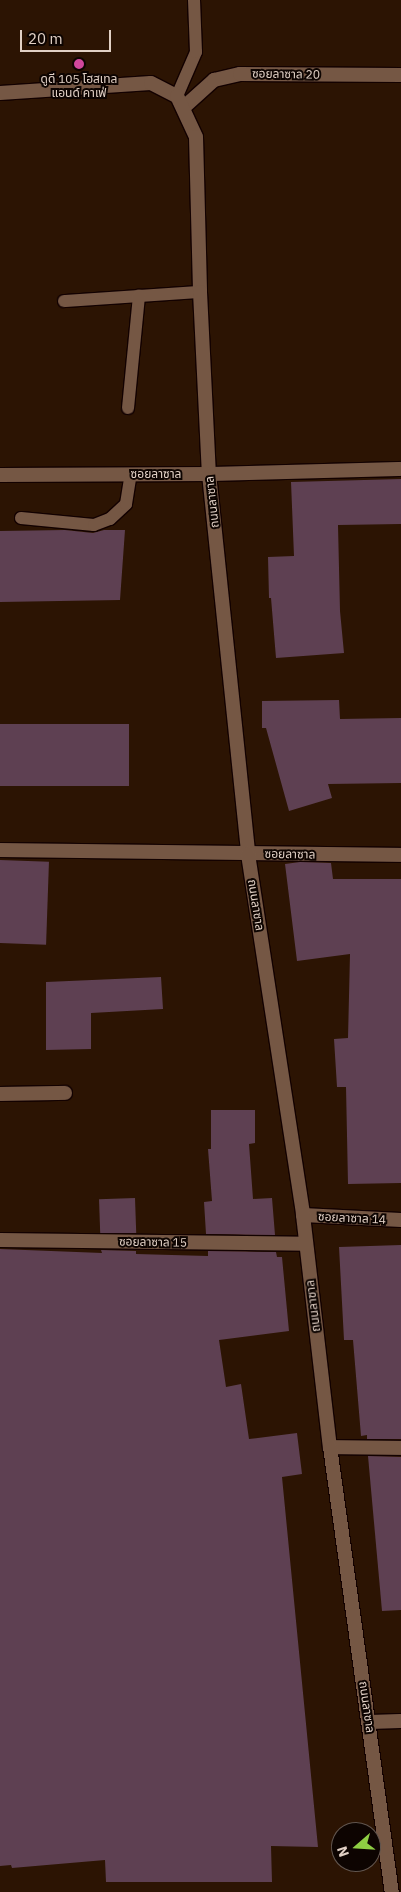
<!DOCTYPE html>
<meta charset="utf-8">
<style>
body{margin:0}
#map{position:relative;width:401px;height:1892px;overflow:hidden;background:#2c1403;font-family:"IBM Plex Sans","Noto Sans Thai",sans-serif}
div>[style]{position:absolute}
.building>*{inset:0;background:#5e4052;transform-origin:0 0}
.roads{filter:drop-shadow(1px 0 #130100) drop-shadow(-1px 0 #130100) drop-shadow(0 1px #130100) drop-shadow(0 -1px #130100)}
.service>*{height:12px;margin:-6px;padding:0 6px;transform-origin:6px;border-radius:6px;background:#755744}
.minor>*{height:14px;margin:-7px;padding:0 7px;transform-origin:7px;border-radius:7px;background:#755744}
.tertiary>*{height:14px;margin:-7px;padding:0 7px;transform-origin:7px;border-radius:7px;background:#755744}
.dots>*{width:14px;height:14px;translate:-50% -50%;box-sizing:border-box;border:2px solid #0d0401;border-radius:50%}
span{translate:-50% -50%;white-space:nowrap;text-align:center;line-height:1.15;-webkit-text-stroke:4px #0d0401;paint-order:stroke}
.street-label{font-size:12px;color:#e1d0c5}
.poi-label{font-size:12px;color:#e1d0c5}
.north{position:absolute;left:331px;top:1822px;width:50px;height:50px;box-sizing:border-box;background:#0d0401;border:1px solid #62564f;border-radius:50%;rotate:251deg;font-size:14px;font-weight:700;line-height:20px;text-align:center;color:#e1d0c5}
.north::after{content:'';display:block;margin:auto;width:18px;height:22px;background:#8ece43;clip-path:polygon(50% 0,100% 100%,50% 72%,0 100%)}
.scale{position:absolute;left:20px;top:30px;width:91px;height:22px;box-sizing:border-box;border:2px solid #e1d0c5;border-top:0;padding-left:6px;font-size:15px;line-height:18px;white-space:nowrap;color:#e1d0c5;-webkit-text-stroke:4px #0d0401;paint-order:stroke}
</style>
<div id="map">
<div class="building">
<div style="clip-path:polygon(401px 479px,401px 524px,338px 525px,340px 611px,344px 653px,276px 658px,271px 598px,269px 598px,268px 557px,294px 556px,291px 482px)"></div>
<div style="clip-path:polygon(65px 530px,93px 533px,104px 530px,125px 530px,120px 600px,0 602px,0 531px)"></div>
<div style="clip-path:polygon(339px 700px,340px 719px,401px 718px,401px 783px,328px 784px,332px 798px,289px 811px,266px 728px,262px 728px,262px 701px)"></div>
<div style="left:0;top:724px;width:129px;height:62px"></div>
<div style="left:0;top:860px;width:49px;height:83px;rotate:2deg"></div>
<div style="clip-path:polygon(300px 862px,331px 863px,333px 879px,401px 879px,401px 1183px,348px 1184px,346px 1087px,337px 1087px,334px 1039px,348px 1038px,350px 954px,297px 961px,285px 864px)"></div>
<div style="clip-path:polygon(161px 977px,163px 1009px,91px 1013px,91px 1049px,46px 1050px,46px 982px)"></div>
<div style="clip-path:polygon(211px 1110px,255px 1110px,255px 1143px,249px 1144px,253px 1199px,272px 1198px,275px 1235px,206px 1234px,204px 1202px,212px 1201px,208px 1149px,211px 1149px)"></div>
<div style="left:135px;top:1198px;width:35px;height:36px;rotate:88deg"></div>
<div style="clip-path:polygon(401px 1245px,401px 1439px,367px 1439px,367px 1435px,361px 1436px,353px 1340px,344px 1340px,339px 1247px)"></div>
<div style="clip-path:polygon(0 1249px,102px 1253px,101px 1250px,136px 1251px,136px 1254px,208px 1256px,208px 1251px,276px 1252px,277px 1257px,282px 1257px,289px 1331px,219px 1340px,226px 1387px,241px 1384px,249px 1439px,297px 1433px,302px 1474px,282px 1477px,318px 1847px,271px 1846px,272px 1882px,106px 1882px,105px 1860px,12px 1868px,11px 1865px,0 1866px)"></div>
<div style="clip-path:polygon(368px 1456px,401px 1457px,401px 1610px,382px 1611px)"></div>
</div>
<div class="roads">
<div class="service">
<div style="left:177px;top:96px;width:48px;rotate:-66.6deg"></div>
<div style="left:196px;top:52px;width:52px;rotate:-92.2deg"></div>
<div style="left:64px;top:301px;width:136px;rotate:-3.8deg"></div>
<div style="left:128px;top:408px;width:113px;rotate:-84.4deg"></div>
<div style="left:21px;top:518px;width:73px;rotate:5.5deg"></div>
<div style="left:94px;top:525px;width:17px;rotate:-21deg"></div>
<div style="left:110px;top:519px;width:22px;rotate:-43deg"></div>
<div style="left:126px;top:504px;width:30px;rotate:-81deg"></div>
</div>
<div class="minor">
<div style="left:183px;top:108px;width:42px;rotate:-42.1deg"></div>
<div style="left:214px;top:80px;width:27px;rotate:-13deg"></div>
<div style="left:240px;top:74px;width:161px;rotate:0.4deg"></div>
<div style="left:0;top:475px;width:209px;rotate:-0.3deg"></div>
<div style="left:209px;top:474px;width:192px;rotate:-1.5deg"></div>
<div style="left:0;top:850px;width:401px;rotate:0.7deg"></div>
<div style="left:0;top:1094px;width:65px;rotate:-0.9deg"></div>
<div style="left:303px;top:1215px;width:98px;rotate:2.9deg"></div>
<div style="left:0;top:1240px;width:306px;rotate:0.7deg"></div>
<div style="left:330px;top:1447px;width:71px;rotate:0.8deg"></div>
<div style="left:369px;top:1722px;width:32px;rotate:-2deg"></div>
</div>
<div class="tertiary">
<div style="left:0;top:93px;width:151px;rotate:-3.8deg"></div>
<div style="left:151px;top:83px;width:29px;rotate:27deg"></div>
<div style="left:177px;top:96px;width:45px;rotate:65.1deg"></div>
<div style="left:196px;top:137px;width:155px;rotate:88.5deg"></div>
<div style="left:200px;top:292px;width:182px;rotate:87.2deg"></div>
<div style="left:209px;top:474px;width:382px;rotate:84.1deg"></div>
<div style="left:248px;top:854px;width:365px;rotate:81.3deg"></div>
<div style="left:303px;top:1215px;width:234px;rotate:83.4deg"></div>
<div style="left:330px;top:1447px;width:449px;rotate:82.1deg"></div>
</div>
</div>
<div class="dots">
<div style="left:79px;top:64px;background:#d1479c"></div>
</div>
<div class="street-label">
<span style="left:286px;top:74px;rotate:1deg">ซอยลาซาล 20</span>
<span style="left:156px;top:474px">ซอยลาซาล</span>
<span style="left:212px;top:502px;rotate:-96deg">ถนนลาซาล</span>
<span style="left:290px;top:854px;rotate:1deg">ซอยลาซาล</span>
<span style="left:256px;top:905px;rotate:81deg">ถนนลาซาล</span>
<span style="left:352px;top:1218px;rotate:3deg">ซอยลาซาล 14</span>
<span style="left:153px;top:1242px;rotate:1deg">ซอยลาซาล 15</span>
<span style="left:313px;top:1306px;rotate:-97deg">ถนนลาซาล</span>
<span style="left:367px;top:1707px;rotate:82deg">ถนนลาซาล</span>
</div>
<div class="poi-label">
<span style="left:79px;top:86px">ดูดี 105 โฮสเทล<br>แอนด์ คาเฟ่</span>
</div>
<div class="north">N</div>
<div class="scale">20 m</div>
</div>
